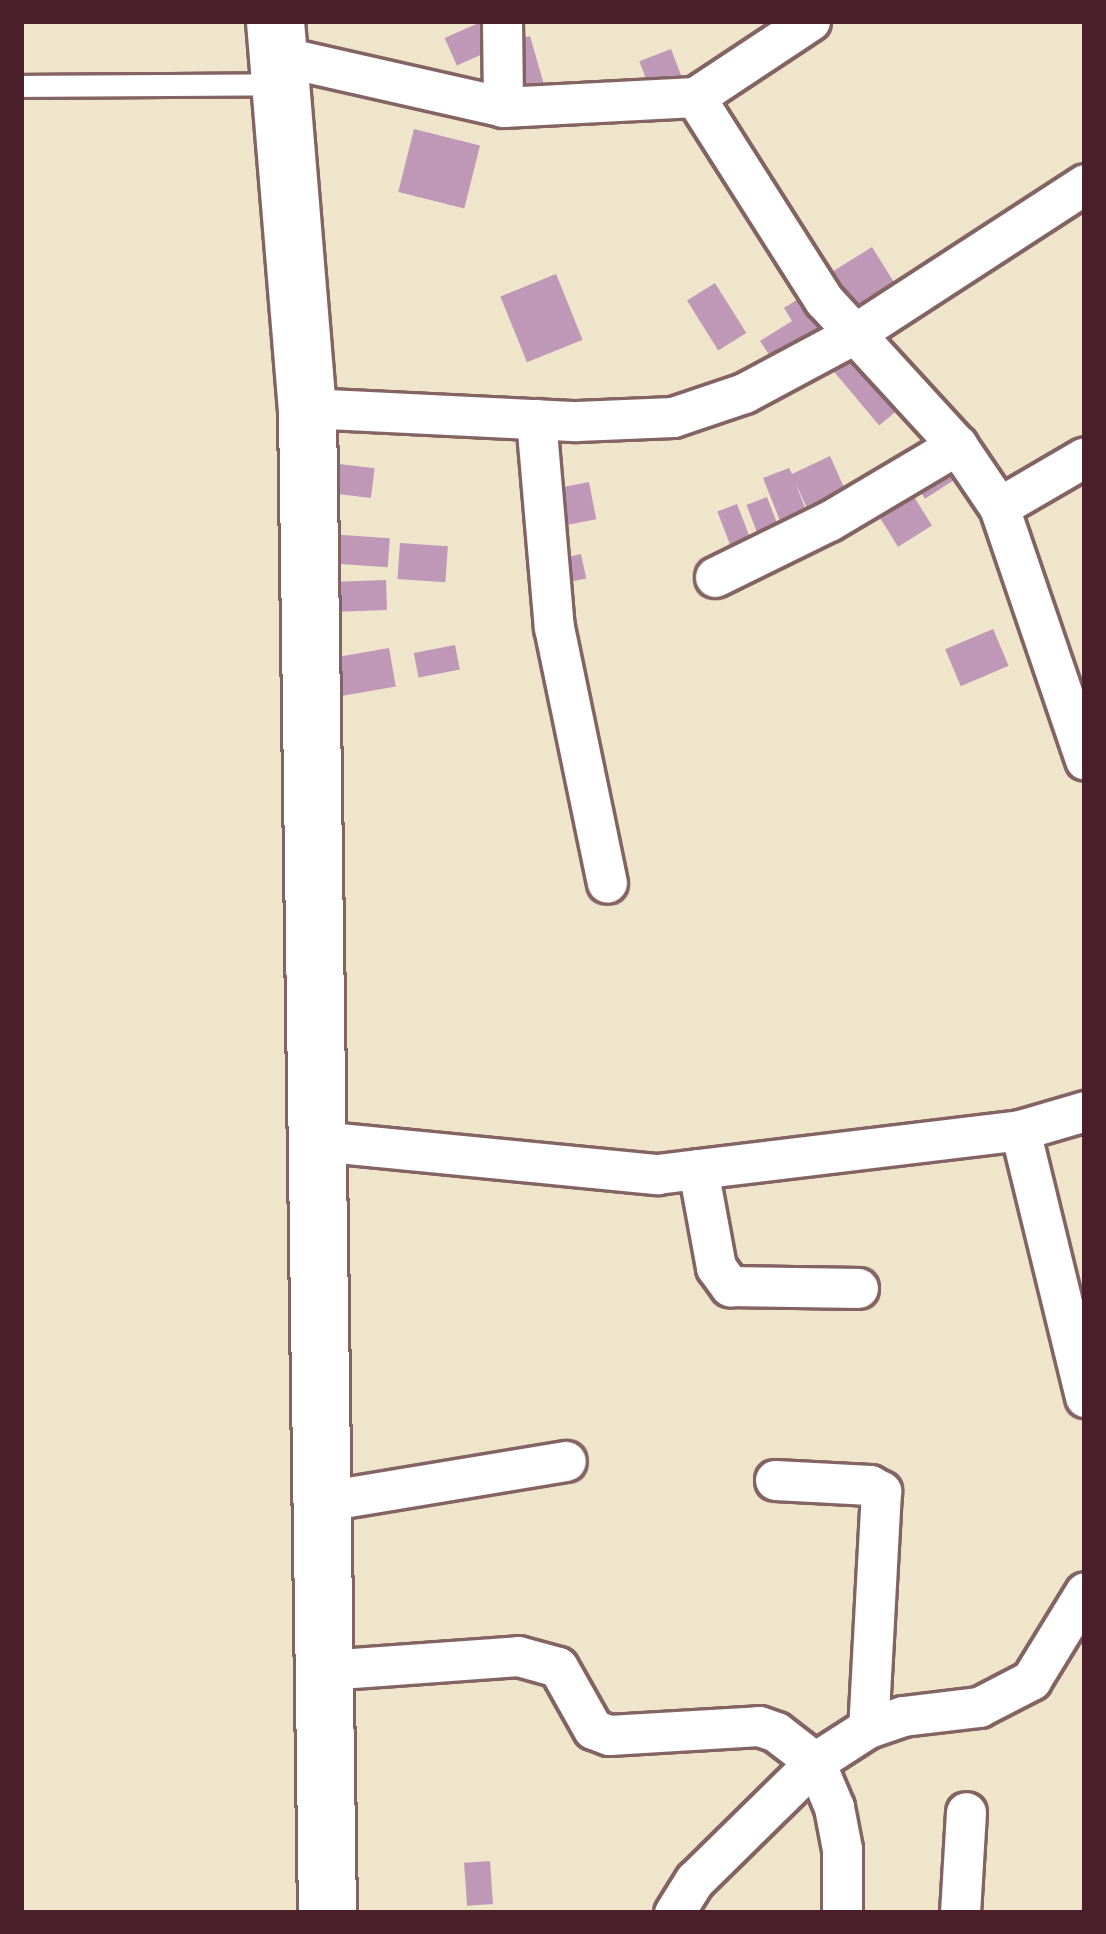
<!DOCTYPE html>
<style>
body{margin:0}
#map{position:relative;width:1106px;height:1934px;overflow:hidden;background:#eee5cb;font-family:"Libre Bodoni",serif}
div>[style]{position:absolute}
.building>*{inset:0;background:#bf98b7;transform-origin:0 0}
.roads{filter:drop-shadow(3px 0 #836463) drop-shadow(-3px 0 #836463) drop-shadow(0 3px #836463) drop-shadow(0 -3px #836463)}
.lane>*{height:21px;margin:-10.5px;padding:0 10.5px;transform-origin:10.5px;border-radius:10.5px;background:#fff}
.street>*{height:39px;margin:-19.5px;padding:0 19.5px;transform-origin:19.5px;border-radius:19.5px;background:#fff}
.secondary>*{height:57px;margin:-28.5px;padding:0 28.5px;transform-origin:28.5px;border-radius:28.5px;background:#fff}
span{translate:-50% -50%;white-space:nowrap;text-align:center;line-height:1.15;-webkit-text-stroke:9px #f6f6f2;paint-order:stroke}
.frame{position:absolute;inset:0;border:24px solid #4a1f2b;pointer-events:none}
</style>
<div id="map">
<div class="building">
<div style="left:483px;top:21px;width:30px;height:42px;rotate:66deg"></div>
<div style="left:530px;top:36px;width:58px;height:25px;rotate:74deg"></div>
<div style="left:671px;top:49px;width:28px;height:34px;rotate:69deg"></div>
<div style="left:414px;top:129px;width:68px;height:65px;rotate:14deg"></div>
<div style="left:872px;top:247px;width:45px;height:52px;rotate:58deg"></div>
<div style="left:556px;top:274px;width:71px;height:60px;rotate:68deg"></div>
<div style="left:715px;top:283px;width:59px;height:33px;rotate:58deg"></div>
<div style="clip-path:polygon(809px 292px,835px 332px,778px 368px,760px 341px,792px 321px,784px 308px)"></div>
<div style="left:858px;top:352px;width:70px;height:31px;rotate:50deg"></div>
<div style="left:953px;top:452px;width:24px;height:49px;rotate:57deg"></div>
<div style="clip-path:polygon(830px 456px,850px 501px,812px 519px,795px 482px,810px 521px,784px 531px,763px 478px,789px 468px,792px 474px)"></div>
<div style="left:315px;top:461px;width:60px;height:30px;rotate:7deg"></div>
<div style="left:589px;top:482px;width:38px;height:34px;rotate:79deg"></div>
<div style="left:906px;top:484px;width:49px;height:40px;rotate:58deg"></div>
<div style="left:767px;top:497px;width:43px;height:22px;rotate:69deg"></div>
<div style="left:737px;top:504px;width:36px;height:21px;rotate:69deg"></div>
<div style="left:313px;top:533px;width:77px;height:29px;rotate:4deg"></div>
<div style="left:400px;top:543px;width:48px;height:36px;rotate:4deg"></div>
<div style="left:581px;top:554px;width:25px;height:20px;rotate:78deg"></div>
<div style="left:386px;top:580px;width:30px;height:69px;rotate:88deg"></div>
<div style="left:993px;top:629px;width:40px;height:52px;rotate:67deg"></div>
<div style="left:455px;top:645px;width:25px;height:42px;rotate:79deg"></div>
<div style="left:389px;top:648px;width:39px;height:77px;rotate:80deg"></div>
<div style="left:490px;top:1861px;width:43px;height:26px;rotate:86deg"></div>
</div>
<div class="roads">
<div class="lane">
<div style="left:21px;top:86px;width:256px;rotate:-0.4deg"></div>
</div>
<div class="street">
<div style="left:502px;top:21px;width:86px;rotate:89.3deg"></div>
<div style="left:275px;top:55px;width:234px;rotate:12.8deg"></div>
<div style="left:503px;top:107px;width:192px;rotate:-3deg"></div>
<div style="left:695px;top:97px;width:138px;rotate:-33.5deg"></div>
<div style="left:695px;top:97px;width:241px;rotate:57.6deg"></div>
<div style="left:824px;top:300px;width:197px;rotate:47.5deg"></div>
<div style="left:957px;top:445px;width:75px;rotate:55.9deg"></div>
<div style="left:999px;top:507px;width:267px;rotate:71.2deg"></div>
<div style="left:307px;top:408px;width:270px;rotate:2.8deg"></div>
<div style="left:577px;top:421px;width:96px;rotate:-2.4deg"></div>
<div style="left:673px;top:417px;width:75px;rotate:-18.7deg"></div>
<div style="left:744px;top:393px;width:125px;rotate:-28.2deg"></div>
<div style="left:854px;top:334px;width:275px;rotate:-33deg"></div>
<div style="left:536px;top:419px;width:209px;rotate:85.1deg"></div>
<div style="left:554px;top:627px;width:261px;rotate:78.3deg"></div>
<div style="left:999px;top:507px;width:99px;rotate:-30.2deg"></div>
<div style="left:715px;top:577px;width:127px;rotate:-26.2deg"></div>
<div style="left:829px;top:521px;width:149px;rotate:-30.7deg"></div>
<div style="left:1020px;top:1130px;width:275px;rotate:76.3deg"></div>
<div style="left:318px;top:1141px;width:341px;rotate:5.6deg"></div>
<div style="left:657px;top:1174px;width:366px;rotate:-6.9deg"></div>
<div style="left:1020px;top:1130px;width:68px;rotate:-16.3deg"></div>
<div style="left:698px;top:1169px;width:100px;rotate:79.6deg"></div>
<div style="left:716px;top:1267px;width:24px;rotate:54deg"></div>
<div style="left:730px;top:1286px;width:128px;rotate:0.9deg"></div>
<div style="left:775px;top:1480px;width:95px;rotate:3deg"></div>
<div style="left:870px;top:1485px;width:13px;rotate:29deg"></div>
<div style="left:881px;top:1491px;width:237px;rotate:93.1deg"></div>
<div style="left:324px;top:1501px;width:245px;rotate:-9.4deg"></div>
<div style="left:325px;top:1670px;width:194px;rotate:-4.1deg"></div>
<div style="left:518px;top:1656px;width:41px;rotate:15.4deg"></div>
<div style="left:558px;top:1667px;width:71px;rotate:60.6deg"></div>
<div style="left:593px;top:1729px;width:17px;rotate:21deg"></div>
<div style="left:609px;top:1735px;width:150px;rotate:-3.4deg"></div>
<div style="left:759px;top:1726px;width:18px;rotate:19deg"></div>
<div style="left:776px;top:1732px;width:49px;rotate:37.6deg"></div>
<div style="left:815px;top:1762px;width:49px;rotate:67.1deg"></div>
<div style="left:834px;top:1807px;width:43px;rotate:79.2deg"></div>
<div style="left:842px;top:1849px;width:64px;rotate:90deg"></div>
<div style="left:674px;top:1913px;width:39px;rotate:-58deg"></div>
<div style="left:695px;top:1880px;width:168px;rotate:-44.5deg"></div>
<div style="left:815px;top:1762px;width:63px;rotate:-32.7deg"></div>
<div style="left:868px;top:1728px;width:37px;rotate:-19deg"></div>
<div style="left:903px;top:1716px;width:77px;rotate:-6.8deg"></div>
<div style="left:979px;top:1707px;width:59px;rotate:-27.4deg"></div>
<div style="left:1031px;top:1680px;width:103px;rotate:-58.5deg"></div>
<div style="left:960px;top:1913px;width:101px;rotate:-86.6deg"></div>
</div>
<div class="secondary">
<div style="left:275px;top:21px;width:388px;rotate:85.3deg"></div>
<div style="left:307px;top:408px;width:1505px;rotate:89.24deg"></div>
</div>
</div>
<div class="frame"></div>
</div>
